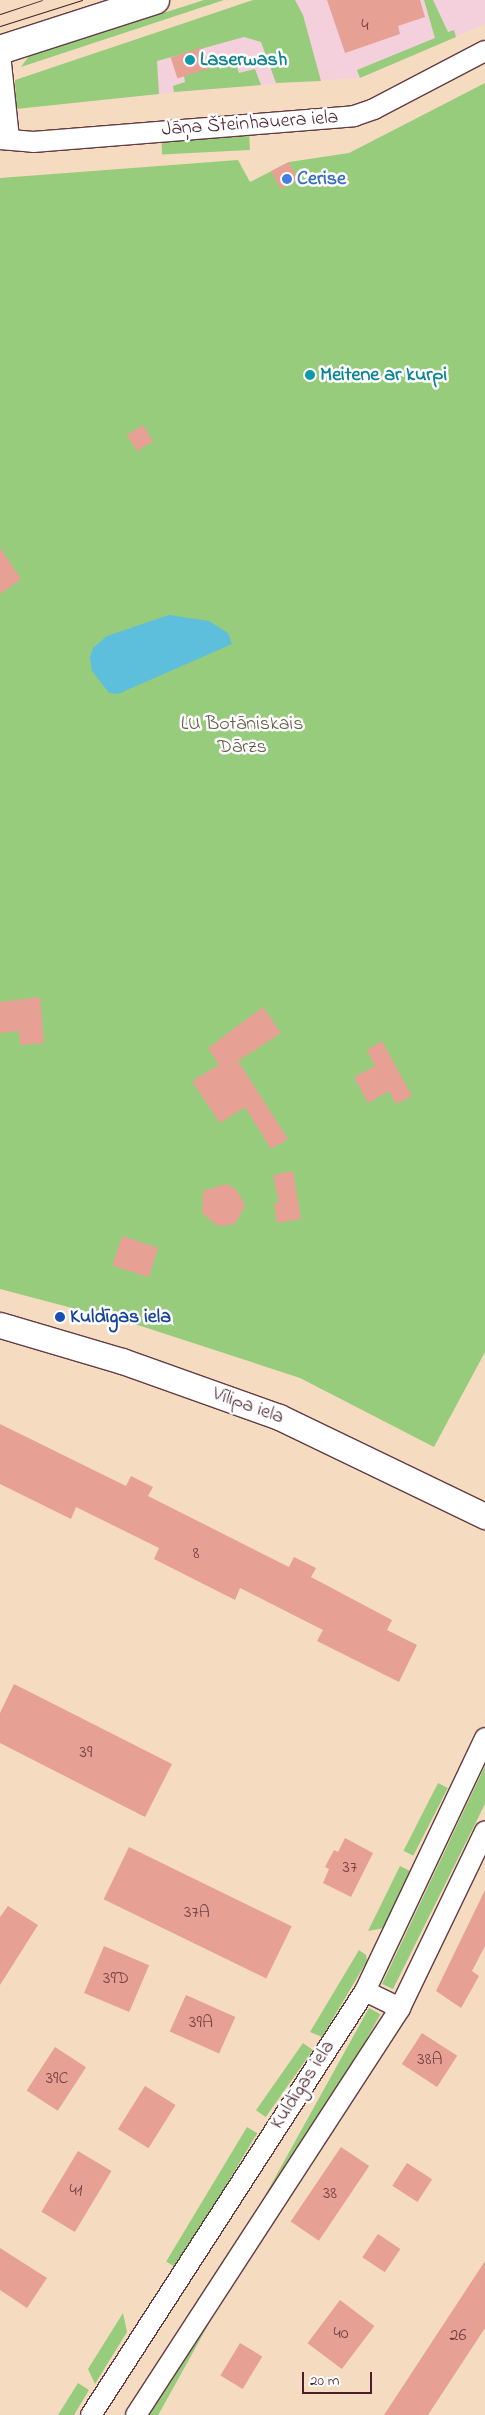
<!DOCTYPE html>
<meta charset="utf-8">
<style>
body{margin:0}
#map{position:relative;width:485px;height:2415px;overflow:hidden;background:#f5dcc1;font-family:"Indie Flower",sans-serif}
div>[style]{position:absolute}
.built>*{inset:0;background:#f4cfdc}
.green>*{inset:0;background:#98cc7d;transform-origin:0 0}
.water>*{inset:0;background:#5dbfdb}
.building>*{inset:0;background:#e6a094;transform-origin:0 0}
.roads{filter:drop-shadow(1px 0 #643b42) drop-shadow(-1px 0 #643b42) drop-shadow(0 1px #643b42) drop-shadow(0 -1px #643b42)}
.minor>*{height:20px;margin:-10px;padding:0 10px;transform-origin:10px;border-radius:10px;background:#fff}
.tertiary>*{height:25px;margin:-12.5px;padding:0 12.5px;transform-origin:12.5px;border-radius:12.5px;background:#fff}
.secondary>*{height:28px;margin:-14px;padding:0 14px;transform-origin:14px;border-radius:14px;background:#fff}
.tram>*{height:1px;margin:-0.5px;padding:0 0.5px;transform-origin:0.5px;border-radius:0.5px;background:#4a1f2b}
.dots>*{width:14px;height:14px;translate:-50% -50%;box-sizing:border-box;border:2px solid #fff;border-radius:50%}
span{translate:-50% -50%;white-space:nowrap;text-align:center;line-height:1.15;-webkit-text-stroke:5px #fff;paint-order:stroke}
.number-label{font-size:18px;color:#713f45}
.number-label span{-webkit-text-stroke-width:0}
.culture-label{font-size:20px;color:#0d838f;font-weight:700}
.left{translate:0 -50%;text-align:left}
.street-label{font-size:20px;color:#4a1f2b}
.shop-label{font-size:20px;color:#366cbe;font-weight:700}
.park-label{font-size:20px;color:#655c48}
.transit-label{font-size:20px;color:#164399;font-weight:700}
.scale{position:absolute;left:302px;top:2372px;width:70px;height:22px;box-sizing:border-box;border:2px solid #4a1f2b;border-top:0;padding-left:6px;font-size:15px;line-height:18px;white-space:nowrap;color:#4a1f2b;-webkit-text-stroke:4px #fff;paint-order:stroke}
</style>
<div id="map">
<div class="built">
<div style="clip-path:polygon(279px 0,485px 0,485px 24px,360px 78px,308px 81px)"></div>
<div style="clip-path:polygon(264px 26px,282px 83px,159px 94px,157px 61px)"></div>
</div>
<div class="green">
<div style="clip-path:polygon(204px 0,224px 0,21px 67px,29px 56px)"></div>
<div style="clip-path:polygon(253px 0,295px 0,303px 15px,321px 81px,276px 83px,261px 42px,244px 37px,157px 61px,159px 94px,16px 109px,15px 80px)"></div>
<div style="clip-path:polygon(424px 0,433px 0,448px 32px,454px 30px,456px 37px,360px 78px,357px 70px,435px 38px)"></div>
<div style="clip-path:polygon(235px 59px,239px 73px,255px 69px,261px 85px,174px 92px,173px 86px,185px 82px,184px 76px)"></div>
<div style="clip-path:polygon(485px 83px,485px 1352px,434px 1447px,300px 1378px,144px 1327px,0 1289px,0 178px,238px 160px,250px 182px,289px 162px,349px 153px)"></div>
<div style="left:249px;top:131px;width:19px;height:88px;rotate:87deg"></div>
<div style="clip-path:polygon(485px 1766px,485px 1804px,393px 1989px,382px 1984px)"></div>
<div style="left:438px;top:1783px;width:11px;height:76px;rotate:27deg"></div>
<div style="clip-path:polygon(400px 1866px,410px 1871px,384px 1928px,368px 1931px)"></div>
<div style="clip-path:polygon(359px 1950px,366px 1955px,367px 1961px,322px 2037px,310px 2032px)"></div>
<div style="left:369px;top:2008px;width:13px;height:487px;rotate:29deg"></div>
<div style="left:303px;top:2043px;width:12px;height:82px;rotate:35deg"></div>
<div style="left:247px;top:2127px;width:12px;height:157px;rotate:31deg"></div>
<div style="clip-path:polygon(123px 2313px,127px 2332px,95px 2384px,88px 2369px)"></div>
<div style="clip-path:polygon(78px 2383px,89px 2390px,74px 2415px,58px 2415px)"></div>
</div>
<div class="water">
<div style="clip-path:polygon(169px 615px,209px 621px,228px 633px,232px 644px,118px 694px,109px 693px,92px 671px,90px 657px,93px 648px,107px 636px)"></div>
</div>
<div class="building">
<div style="clip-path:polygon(327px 0,420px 0,425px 17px,398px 26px,400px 34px,345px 53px)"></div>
<div style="left:203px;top:47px;width:22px;height:34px;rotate:72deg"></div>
<div style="left:289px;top:162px;width:20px;height:20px;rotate:63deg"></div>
<div style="left:143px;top:425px;width:19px;height:19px;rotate:58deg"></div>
<div style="clip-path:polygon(0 548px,21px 579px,0 594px)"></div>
<div style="clip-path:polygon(40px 997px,44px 1043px,20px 1045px,19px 1031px,0 1033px,0 1002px)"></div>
<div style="clip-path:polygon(263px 1007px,281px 1033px,238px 1061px,288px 1139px,271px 1149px,245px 1107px,220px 1123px,192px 1081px,219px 1065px,208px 1048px)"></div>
<div style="clip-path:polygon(382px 1041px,412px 1096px,396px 1104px,389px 1091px,368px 1103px,354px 1077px,375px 1066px,367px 1050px)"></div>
<div style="clip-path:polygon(293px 1171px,301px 1219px,277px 1223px,274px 1203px,279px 1203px,273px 1175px)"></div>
<div style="clip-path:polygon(226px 1184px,236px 1189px,245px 1205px,237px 1221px,232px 1225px,218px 1226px,202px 1213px,203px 1191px)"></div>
<div style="left:122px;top:1236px;width:38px;height:31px;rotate:18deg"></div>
<div style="clip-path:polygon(0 1424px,126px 1486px,131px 1476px,153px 1487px,148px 1496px,289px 1567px,294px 1557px,316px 1568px,311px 1577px,392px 1620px,387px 1630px,417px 1645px,399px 1682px,317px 1641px,323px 1630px,240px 1588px,235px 1600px,154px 1559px,159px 1548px,76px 1507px,71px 1519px,0 1484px)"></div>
<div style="clip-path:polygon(14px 1684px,172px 1764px,145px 1817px,0 1743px,0 1713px)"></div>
<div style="clip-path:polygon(345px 1838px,373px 1853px,351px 1897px,323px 1883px,329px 1869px,325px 1867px,334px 1850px,338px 1852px)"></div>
<div style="left:129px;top:1847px;width:181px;height:58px;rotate:26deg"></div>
<div style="clip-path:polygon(485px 1890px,485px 1946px,472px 1971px,479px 1976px,461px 2008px,436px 1991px)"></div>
<div style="clip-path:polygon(8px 1906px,38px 1925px,0 1985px,0 1917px)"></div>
<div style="left:104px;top:1946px;width:49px;height:51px;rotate:23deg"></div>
<div style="left:186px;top:1995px;width:54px;height:40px;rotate:24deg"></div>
<div style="left:422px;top:2033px;width:42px;height:37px;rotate:33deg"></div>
<div style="left:55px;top:2047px;width:37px;height:52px;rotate:33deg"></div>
<div style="left:145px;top:2086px;width:36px;height:51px;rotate:32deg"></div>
<div style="left:341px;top:2147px;width:34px;height:90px;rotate:34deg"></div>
<div style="left:78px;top:2151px;width:39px;height:71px;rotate:31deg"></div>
<div style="left:407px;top:2163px;width:30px;height:27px;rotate:33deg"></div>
<div style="left:378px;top:2234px;width:27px;height:28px;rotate:34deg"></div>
<div style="clip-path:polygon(0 2248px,47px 2278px,27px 2308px,0 2290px)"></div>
<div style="clip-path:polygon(485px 2261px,485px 2328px,428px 2415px,384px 2415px)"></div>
<div style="left:340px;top:2300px;width:43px;height:54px;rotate:37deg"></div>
<div style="left:240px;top:2343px;width:26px;height:38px;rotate:31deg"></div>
</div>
<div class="roads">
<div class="minor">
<div style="left:0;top:54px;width:84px;rotate:83.9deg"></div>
<div style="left:0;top:139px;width:33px;rotate:5deg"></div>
<div style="left:33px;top:142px;width:322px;rotate:-4.6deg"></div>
<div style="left:354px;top:116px;width:21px;rotate:-19deg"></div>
<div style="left:374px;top:109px;width:125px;rotate:-27.6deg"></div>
<div style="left:365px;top:1991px;width:39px;rotate:26deg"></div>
<div style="left:91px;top:2415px;width:505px;rotate:-57.13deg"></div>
<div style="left:365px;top:1991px;width:280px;rotate:-64.6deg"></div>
<div style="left:136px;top:2415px;width:485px;rotate:-57deg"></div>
<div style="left:400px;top:2008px;width:196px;rotate:-64.3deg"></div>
</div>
<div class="tertiary">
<div style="left:0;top:1325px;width:127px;rotate:16.4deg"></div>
<div style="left:122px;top:1361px;width:167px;rotate:19.6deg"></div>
<div style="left:279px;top:1417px;width:229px;rotate:25.7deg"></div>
</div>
<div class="secondary">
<div style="left:0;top:50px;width:163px;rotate:-17.9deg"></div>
</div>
</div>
<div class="tram">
<div style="left:0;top:14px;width:44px;rotate:-18.4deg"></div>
<div style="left:0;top:26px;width:86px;rotate:-17.6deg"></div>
</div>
<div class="dots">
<div style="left:190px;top:60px;background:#0f9aa8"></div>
<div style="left:287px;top:179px;background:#3f7fe0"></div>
<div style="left:310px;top:375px;background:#0f9aa8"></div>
<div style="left:60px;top:1317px;background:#1a4fb4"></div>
</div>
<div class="number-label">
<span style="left:365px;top:26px">4</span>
<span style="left:196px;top:1554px">8</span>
<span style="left:86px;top:1753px">39</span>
<span style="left:350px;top:1868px">37</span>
<span style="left:197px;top:1913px">37A</span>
<span style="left:116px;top:1979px">39D</span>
<span style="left:201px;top:2023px">39A</span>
<span style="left:430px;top:2060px">38A</span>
<span style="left:57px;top:2079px">39C</span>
<span style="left:76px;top:2191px">41</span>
<span style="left:330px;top:2194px">38</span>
<span style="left:341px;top:2334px">40</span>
<span style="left:458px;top:2336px">26</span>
</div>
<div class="culture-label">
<span class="left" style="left:200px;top:60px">Laserwash</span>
<span class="left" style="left:320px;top:375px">Meitene ar kurpi</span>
</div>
<div class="street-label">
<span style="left:250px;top:124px;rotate:-4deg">Jāņa Šteinhauera iela</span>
<span style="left:248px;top:1406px;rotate:20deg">Vīlipa iela</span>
<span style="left:303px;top:2085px;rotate:-57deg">Kuldīgas iela</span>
</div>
<div class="shop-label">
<span class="left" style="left:297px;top:179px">Cerise</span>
</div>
<div class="park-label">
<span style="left:242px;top:736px">LU Botāniskais<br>Dārzs</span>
</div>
<div class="transit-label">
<span class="left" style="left:70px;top:1317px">Kuldīgas iela</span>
</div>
<div class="scale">20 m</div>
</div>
